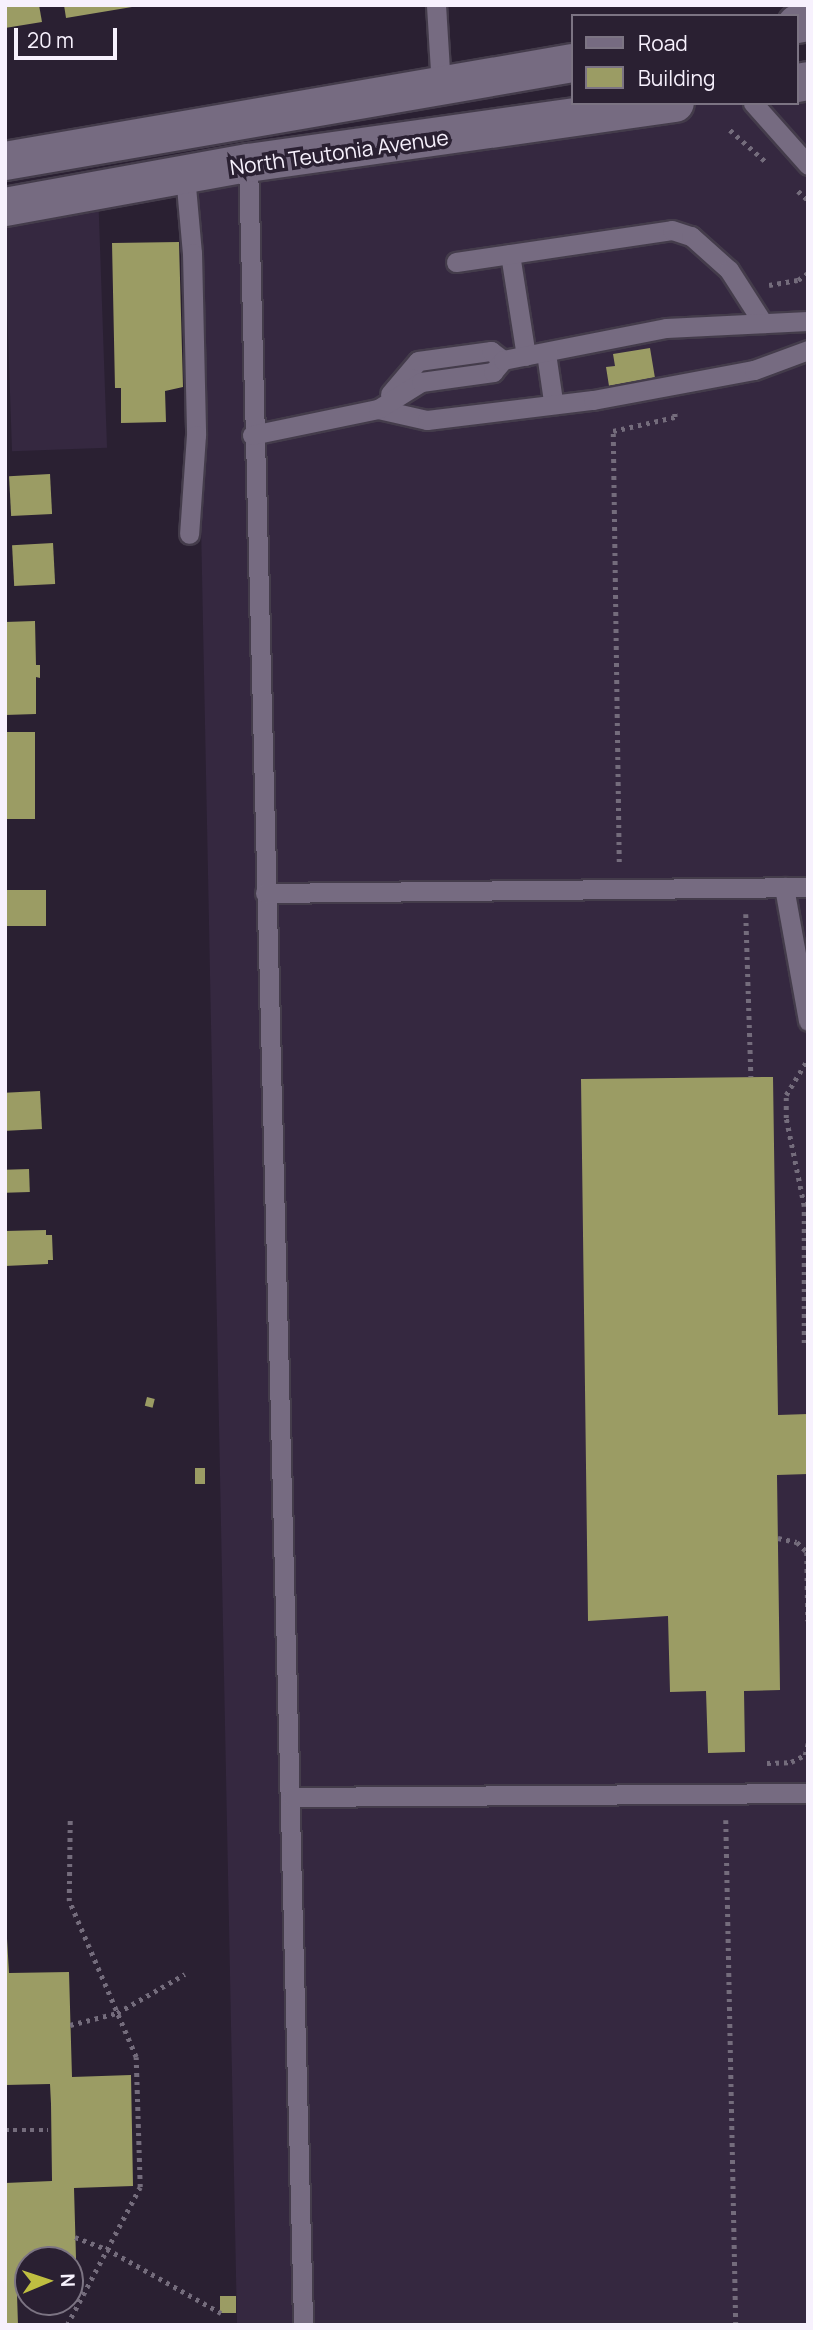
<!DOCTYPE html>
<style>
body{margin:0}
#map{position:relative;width:813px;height:2330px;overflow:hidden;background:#2a2032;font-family:Manrope,sans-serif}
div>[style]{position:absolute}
.built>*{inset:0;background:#352840;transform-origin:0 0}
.building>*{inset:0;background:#9b9c64;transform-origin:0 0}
.path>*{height:4.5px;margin-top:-2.25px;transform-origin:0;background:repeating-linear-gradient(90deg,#746c7c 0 3.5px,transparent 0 8.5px)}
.roads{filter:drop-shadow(2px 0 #443c4b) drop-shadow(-2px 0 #443c4b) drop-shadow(0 2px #443c4b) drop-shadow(0 -2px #443c4b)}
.lane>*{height:19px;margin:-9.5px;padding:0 9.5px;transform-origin:9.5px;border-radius:9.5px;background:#766b81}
.secondary>*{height:38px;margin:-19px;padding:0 19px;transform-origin:19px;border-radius:19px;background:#766b81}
span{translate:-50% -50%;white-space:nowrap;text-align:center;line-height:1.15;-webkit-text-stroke:7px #2a2032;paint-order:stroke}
.street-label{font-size:21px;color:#f7f1fd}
.frame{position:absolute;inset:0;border:7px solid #f7f1fd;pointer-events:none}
.legend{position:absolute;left:571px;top:14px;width:228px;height:91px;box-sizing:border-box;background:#2a2032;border:2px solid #7c7483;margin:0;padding:9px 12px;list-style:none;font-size:21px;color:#f7f1fd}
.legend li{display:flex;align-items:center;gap:14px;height:35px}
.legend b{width:35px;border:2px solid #7c7483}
.north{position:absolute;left:14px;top:2246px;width:70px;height:70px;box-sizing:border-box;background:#2a2032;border:2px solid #7c7483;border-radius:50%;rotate:88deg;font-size:19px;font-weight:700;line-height:28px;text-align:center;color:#f7f1fd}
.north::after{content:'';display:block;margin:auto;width:24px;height:32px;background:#bfbe41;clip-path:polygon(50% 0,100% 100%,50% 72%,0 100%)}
.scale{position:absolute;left:14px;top:28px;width:103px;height:32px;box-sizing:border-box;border:4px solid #f7f1fd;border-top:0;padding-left:9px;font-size:21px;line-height:24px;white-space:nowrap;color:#f7f1fd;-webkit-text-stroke:5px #2a2032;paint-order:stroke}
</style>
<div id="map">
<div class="built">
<div style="clip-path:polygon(808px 81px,808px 2325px,237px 2325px,194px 173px,675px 103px,797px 103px,797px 83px)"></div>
<div style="left:98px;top:190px;width:258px;height:95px;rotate:88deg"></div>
</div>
<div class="building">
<div style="clip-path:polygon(5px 5px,39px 5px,42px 22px,5px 28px)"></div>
<div style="clip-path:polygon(64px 5px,132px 5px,132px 7px,66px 18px)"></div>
<div style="clip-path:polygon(179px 242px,183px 387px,165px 391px,166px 422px,121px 423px,121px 388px,115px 388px,112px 243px)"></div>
<div style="clip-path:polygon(650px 348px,655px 378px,609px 386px,606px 367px,615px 366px,613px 354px)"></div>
<div style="left:50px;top:474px;width:40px;height:41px;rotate:87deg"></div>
<div style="left:53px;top:543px;width:41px;height:41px;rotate:87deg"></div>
<div style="clip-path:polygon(35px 621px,36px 665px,40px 665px,40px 678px,36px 677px,36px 714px,5px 715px,5px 622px)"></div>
<div style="left:5px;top:732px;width:30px;height:87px"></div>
<div style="left:5px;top:890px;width:41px;height:36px"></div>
<div style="clip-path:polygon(773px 1077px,778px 1415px,808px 1414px,808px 1474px,777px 1475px,780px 1690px,744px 1691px,745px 1752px,708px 1753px,706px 1691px,670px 1692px,668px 1616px,588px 1621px,581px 1079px)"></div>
<div style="left:40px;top:1091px;width:38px;height:35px;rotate:87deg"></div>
<div style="left:29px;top:1169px;width:23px;height:24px;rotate:88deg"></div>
<div style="clip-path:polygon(46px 1230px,46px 1235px,52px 1235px,53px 1260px,48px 1260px,48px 1264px,5px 1266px,5px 1231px)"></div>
<div style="left:147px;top:1397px;width:8px;height:9px;rotate:14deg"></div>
<div style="left:195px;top:1468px;width:10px;height:16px"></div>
<div style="clip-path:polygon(5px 1904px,9px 1973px,69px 1972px,72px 2077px,131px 2075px,133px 2186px,74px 2188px,77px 2293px,70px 2293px,70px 2260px,28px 2260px,28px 2294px,17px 2294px,18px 2325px,5px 2325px,5px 2183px,52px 2181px,51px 2104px,50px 2084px,5px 2085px)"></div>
<div style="left:236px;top:2296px;width:17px;height:16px;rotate:90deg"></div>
</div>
<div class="path">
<div style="left:730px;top:130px;width:48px;rotate:41.6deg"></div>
<div style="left:798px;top:191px;width:13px;rotate:42deg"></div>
<div style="left:769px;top:285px;width:29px;rotate:-10deg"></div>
<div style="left:798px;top:280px;width:12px;rotate:-35deg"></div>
<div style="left:619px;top:862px;width:431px;rotate:-90.8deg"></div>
<div style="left:613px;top:431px;width:64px;rotate:-12.7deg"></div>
<div style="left:675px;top:417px;width:7px;rotate:-98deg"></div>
<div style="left:746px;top:914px;width:163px;rotate:88.2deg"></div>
<div style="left:804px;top:1343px;width:137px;rotate:-90deg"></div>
<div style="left:804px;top:1206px;width:90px;rotate:-101.6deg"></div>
<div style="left:786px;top:1118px;width:23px;rotate:-90deg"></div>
<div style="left:786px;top:1095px;width:42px;rotate:-58.6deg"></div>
<div style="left:778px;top:1538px;width:19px;rotate:12deg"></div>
<div style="left:797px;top:1542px;width:14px;rotate:45deg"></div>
<div style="left:807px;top:1552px;width:69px;rotate:89.2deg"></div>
<div style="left:767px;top:1763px;width:24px;rotate:-2deg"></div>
<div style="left:791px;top:1762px;width:16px;rotate:-27deg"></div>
<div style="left:805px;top:1755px;width:12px;rotate:-76deg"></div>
<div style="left:726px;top:1820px;width:505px;rotate:88.87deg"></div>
<div style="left:70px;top:2025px;width:49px;rotate:-14.3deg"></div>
<div style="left:117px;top:2013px;width:78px;rotate:-29.8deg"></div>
<div style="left:5px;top:2130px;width:43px"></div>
<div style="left:75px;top:2237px;width:34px;rotate:21deg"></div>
<div style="left:107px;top:2249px;width:131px;rotate:29.3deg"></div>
<div style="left:67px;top:2325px;width:156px;rotate:-62.1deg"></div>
<div style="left:140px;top:2187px;width:130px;rotate:-91.8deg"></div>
<div style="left:136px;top:2057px;width:170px;rotate:-113.2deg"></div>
<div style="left:69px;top:1901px;width:84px;rotate:-89.3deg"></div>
</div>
<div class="roads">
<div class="lane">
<div style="left:436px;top:5px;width:82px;rotate:86.5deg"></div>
<div style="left:753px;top:103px;width:83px;rotate:48.4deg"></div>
<div style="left:248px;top:163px;width:2163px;rotate:88.54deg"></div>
<div style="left:185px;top:175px;width:78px;rotate:84.9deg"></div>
<div style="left:192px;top:253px;width:182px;rotate:88.7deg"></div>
<div style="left:196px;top:435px;width:99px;rotate:94deg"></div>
<div style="left:510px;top:254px;width:103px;rotate:81.1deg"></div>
<div style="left:456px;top:262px;width:218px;rotate:-8.4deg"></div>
<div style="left:672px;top:230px;width:20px;rotate:18deg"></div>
<div style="left:691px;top:236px;width:51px;rotate:41.8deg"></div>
<div style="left:729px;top:270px;width:63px;rotate:57.3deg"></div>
<div style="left:546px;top:353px;width:49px;rotate:81.7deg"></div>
<div style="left:390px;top:394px;width:43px;rotate:-49.7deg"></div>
<div style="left:418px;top:361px;width:74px;rotate:-7.8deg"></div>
<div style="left:491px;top:351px;width:15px;rotate:37deg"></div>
<div style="left:378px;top:409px;width:50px;rotate:12.7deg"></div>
<div style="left:427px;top:420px;width:167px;rotate:-6.9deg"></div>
<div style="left:593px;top:400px;width:164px;rotate:-10.6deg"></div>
<div style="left:754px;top:370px;width:58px;rotate:-20.3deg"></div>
<div style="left:252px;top:435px;width:129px;rotate:-11.7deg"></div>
<div style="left:378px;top:409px;width:51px;rotate:-32.1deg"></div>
<div style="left:421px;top:382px;width:73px;rotate:-7.9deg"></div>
<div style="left:493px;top:372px;width:16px;rotate:-50deg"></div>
<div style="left:503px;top:360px;width:166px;rotate:-11.1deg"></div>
<div style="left:666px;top:328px;width:142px;rotate:-2.8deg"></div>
<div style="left:784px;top:887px;width:136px;rotate:79.8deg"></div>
<div style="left:265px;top:893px;width:543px;rotate:-0.63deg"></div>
<div style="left:292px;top:1797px;width:516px;rotate:-0.44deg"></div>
</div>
<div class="secondary">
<div style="left:797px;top:24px;width:11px;rotate:-10deg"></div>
<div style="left:797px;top:83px;width:11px;rotate:-10deg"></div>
<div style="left:5px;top:161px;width:576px;rotate:-9.79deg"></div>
<div style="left:5px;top:207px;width:247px;rotate:-10.3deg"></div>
<div style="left:248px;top:163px;width:431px;rotate:-8deg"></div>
</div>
</div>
<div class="street-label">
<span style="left:339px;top:152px;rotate:-8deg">North Teutonia Avenue</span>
</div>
<div class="frame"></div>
<ul class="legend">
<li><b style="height:9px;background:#766b81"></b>Road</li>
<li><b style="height:19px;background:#9b9c64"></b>Building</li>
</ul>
<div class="north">N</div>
<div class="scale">20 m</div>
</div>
